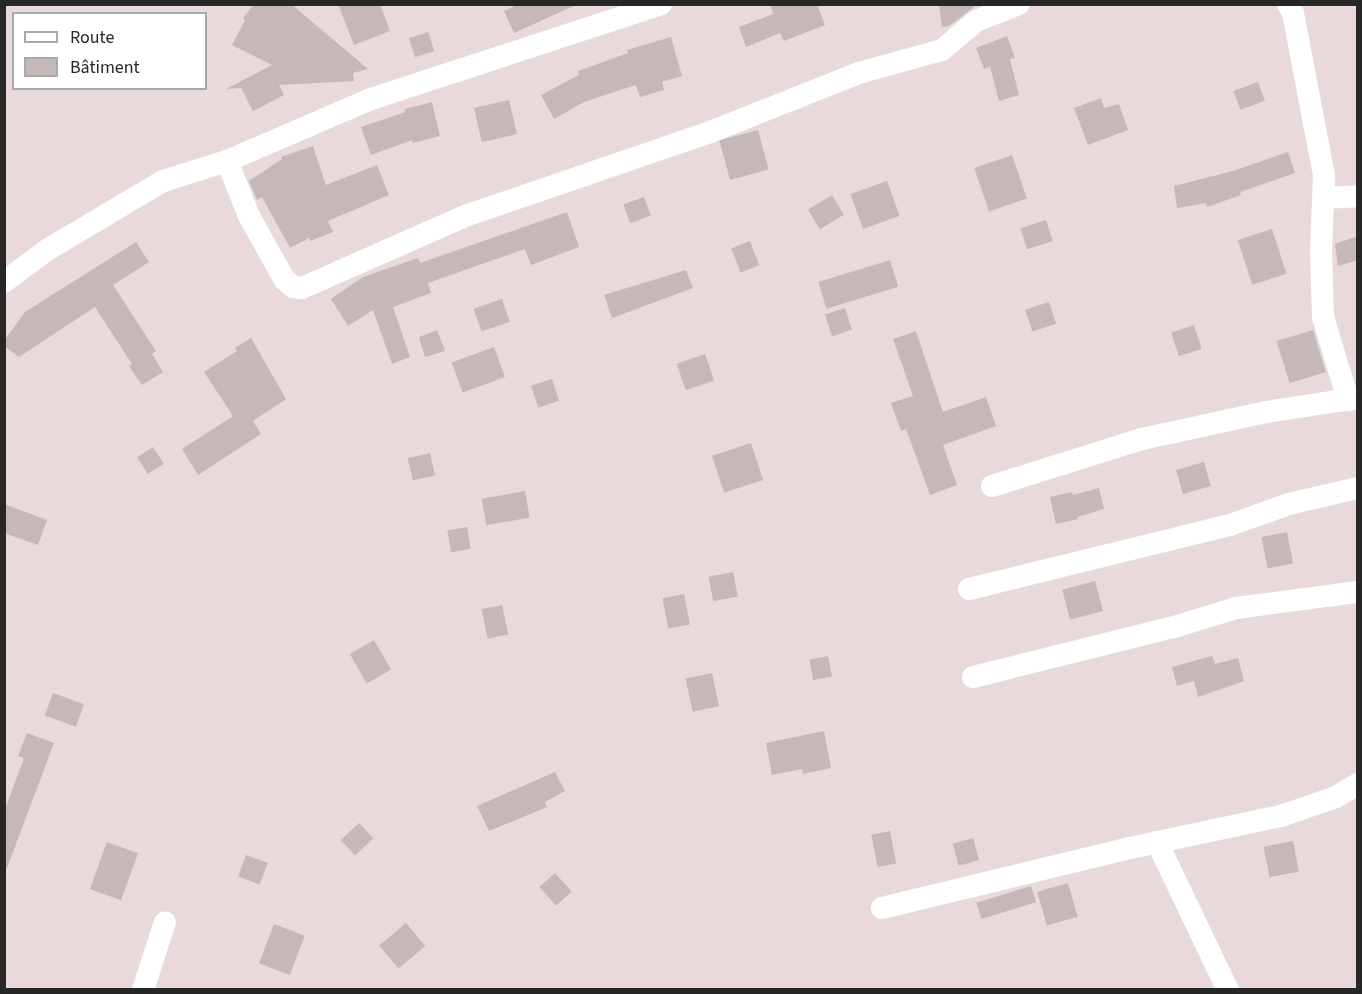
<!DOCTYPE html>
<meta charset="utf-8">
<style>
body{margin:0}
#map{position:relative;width:1362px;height:994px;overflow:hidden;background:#e9d9da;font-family:"Source Sans 3",sans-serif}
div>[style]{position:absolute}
.building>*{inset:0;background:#c4b8b8;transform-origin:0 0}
.street>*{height:22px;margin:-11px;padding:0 11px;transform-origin:11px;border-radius:11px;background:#fff}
span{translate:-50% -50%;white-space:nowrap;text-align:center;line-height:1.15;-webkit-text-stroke:5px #fff;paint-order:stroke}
.frame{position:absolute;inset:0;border:6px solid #272727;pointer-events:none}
.legend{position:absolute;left:12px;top:12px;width:195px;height:78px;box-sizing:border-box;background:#fff;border:2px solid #a9a9a9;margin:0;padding:8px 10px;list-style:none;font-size:18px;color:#272727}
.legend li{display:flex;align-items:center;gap:12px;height:30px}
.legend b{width:30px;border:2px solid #a9a9a9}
</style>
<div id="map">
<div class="building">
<div style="clip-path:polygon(254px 4px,291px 4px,368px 69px,353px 73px,354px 81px,279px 85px,284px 95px,253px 111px,241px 88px,226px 89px,272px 65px,232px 45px,245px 20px,243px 18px)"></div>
<div style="clip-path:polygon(338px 4px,380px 4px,390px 31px,354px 45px)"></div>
<div style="clip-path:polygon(519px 4px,578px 4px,514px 33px,504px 11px)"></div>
<div style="clip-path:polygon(770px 4px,817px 4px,825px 25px,784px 41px,780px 33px,746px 47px,739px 27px,773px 14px)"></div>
<div style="clip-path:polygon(939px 4px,973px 4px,974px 7px,949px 26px,942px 27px)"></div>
<div style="left:428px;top:32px;width:20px;height:20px;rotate:72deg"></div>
<div style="clip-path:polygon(1007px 36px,1015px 58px,1010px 59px,1019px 95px,999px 101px,990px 67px,984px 69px,976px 48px)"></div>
<div style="clip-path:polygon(671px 37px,682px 76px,662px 82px,664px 90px,640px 97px,636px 85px,584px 102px,554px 119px,541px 95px,579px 75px,578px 71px,628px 53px,627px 50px)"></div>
<div style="left:1258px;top:82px;width:20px;height:26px;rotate:70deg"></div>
<div style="clip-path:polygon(1101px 98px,1104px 108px,1119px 104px,1128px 130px,1088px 145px,1074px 108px)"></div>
<div style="left:509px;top:100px;width:35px;height:36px;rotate:77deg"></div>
<div style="clip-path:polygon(432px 102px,440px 136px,413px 143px,412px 140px,371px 155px,361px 127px,405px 112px,405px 109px)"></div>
<div style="left:758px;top:130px;width:41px;height:40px;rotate:75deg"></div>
<div style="clip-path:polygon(313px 146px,326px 185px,377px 165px,389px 195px,328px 221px,333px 232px,310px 241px,309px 238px,290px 248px,262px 197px,257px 200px,249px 181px,282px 159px,281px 157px)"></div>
<div style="clip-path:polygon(1288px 152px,1295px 173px,1240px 192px,1241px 195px,1207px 207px,1206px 203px,1177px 208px,1174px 186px,1233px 171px)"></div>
<div style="left:1012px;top:155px;width:46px;height:40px;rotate:71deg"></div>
<div style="left:887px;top:181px;width:37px;height:39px;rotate:70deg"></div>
<div style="left:832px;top:195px;width:23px;height:28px;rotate:59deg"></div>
<div style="left:644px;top:197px;width:20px;height:22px;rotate:70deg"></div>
<div style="clip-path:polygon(567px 212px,579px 247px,531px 265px,525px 249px,428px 283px,431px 293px,393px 307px,410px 357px,392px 364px,373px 310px,348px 326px,331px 299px,363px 277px,418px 258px,420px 263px)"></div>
<div style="left:1046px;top:220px;width:22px;height:27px;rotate:72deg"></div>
<div style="left:1272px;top:229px;width:47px;height:36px;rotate:72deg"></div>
<div style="clip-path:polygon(1358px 236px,1358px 260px,1338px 266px,1335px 244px)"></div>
<div style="left:750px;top:241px;width:26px;height:20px;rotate:69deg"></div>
<div style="clip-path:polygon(136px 242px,149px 262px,113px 285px,156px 351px,152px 354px,163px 372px,142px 385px,129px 366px,132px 364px,95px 307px,19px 357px,4px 346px,4px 341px,25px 312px)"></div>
<div style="left:890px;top:260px;width:28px;height:75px;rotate:73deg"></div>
<div style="clip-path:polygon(686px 270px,693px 288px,612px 318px,604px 295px)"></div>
<div style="left:502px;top:299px;width:24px;height:30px;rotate:71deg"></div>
<div style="left:1049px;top:302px;width:23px;height:25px;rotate:72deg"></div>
<div style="left:845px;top:308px;width:23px;height:21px;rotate:72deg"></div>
<div style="left:1194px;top:325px;width:25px;height:24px;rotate:72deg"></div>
<div style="clip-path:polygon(437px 330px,445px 351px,425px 357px,419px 337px)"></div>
<div style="left:1313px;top:330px;width:44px;height:38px;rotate:73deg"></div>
<div style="clip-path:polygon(916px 331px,943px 412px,986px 397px,996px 426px,943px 445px,957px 485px,930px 495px,906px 429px,901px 431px,891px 403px,913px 396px,893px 339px)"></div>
<div style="clip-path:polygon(251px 338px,286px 399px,253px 421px,261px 434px,198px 475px,182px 449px,233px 416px,204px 372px,237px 351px,235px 348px)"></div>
<div style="left:494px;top:347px;width:32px;height:45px;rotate:70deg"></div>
<div style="left:705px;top:354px;width:28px;height:30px;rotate:71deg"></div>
<div style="left:552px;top:379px;width:23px;height:22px;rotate:72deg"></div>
<div style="left:751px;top:443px;width:39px;height:41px;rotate:72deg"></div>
<div style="left:153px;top:447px;width:20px;height:19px;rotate:57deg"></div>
<div style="left:430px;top:453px;width:23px;height:23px;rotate:77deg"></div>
<div style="left:1204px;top:462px;width:25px;height:29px;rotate:74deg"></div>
<div style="clip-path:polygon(1099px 488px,1104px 509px,1077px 517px,1078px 519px,1056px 524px,1050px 497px,1072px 492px,1073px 495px)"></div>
<div style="left:525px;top:491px;width:27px;height:44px;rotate:80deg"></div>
<div style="clip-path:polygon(4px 504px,47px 520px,38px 545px,4px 533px)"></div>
<div style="left:467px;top:527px;width:22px;height:20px;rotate:80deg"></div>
<div style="left:1287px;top:532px;width:32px;height:26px;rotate:79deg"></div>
<div style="left:733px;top:572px;width:25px;height:25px;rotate:79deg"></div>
<div style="left:1095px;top:581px;width:31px;height:34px;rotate:75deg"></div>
<div style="left:684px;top:594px;width:31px;height:22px;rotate:79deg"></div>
<div style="left:502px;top:605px;width:30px;height:21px;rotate:78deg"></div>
<div style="left:374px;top:640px;width:34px;height:28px;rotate:60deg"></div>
<div style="left:828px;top:656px;width:21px;height:19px;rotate:79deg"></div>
<div style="clip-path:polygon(1212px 656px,1215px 664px,1238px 658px,1244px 681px,1198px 697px,1194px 681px,1177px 686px,1172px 667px)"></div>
<div style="left:712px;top:673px;width:34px;height:27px;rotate:78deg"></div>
<div style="left:53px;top:693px;width:33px;height:24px;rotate:20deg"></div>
<div style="clip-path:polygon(824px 731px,831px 768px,803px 774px,802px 769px,772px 775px,766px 743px)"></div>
<div style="clip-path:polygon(27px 733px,54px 743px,7px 868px,4px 868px,4px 812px,24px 758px,18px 756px)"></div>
<div style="clip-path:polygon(555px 772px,565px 791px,545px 802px,547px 807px,489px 831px,477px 806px)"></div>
<div style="left:359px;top:823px;width:21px;height:25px;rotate:47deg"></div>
<div style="left:890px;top:831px;width:33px;height:19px;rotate:79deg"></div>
<div style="left:973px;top:838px;width:23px;height:21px;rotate:75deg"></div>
<div style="left:1293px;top:841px;width:31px;height:30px;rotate:79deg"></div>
<div style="left:107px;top:842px;width:33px;height:50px;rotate:20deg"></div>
<div style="left:246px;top:855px;width:23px;height:23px;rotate:20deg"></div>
<div style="left:555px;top:873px;width:25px;height:21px;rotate:48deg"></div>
<div style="left:1068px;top:883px;width:35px;height:32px;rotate:74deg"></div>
<div style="left:1031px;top:886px;width:17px;height:57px;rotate:73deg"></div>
<div style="left:406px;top:923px;width:30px;height:35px;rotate:50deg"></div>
<div style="left:274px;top:924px;width:33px;height:42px;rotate:21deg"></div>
</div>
<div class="street">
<div style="left:1288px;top:4px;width:10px;rotate:61deg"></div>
<div style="left:1293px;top:13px;width:166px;rotate:79.2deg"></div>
<div style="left:1324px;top:176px;width:76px;rotate:92.3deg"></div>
<div style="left:1321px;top:252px;width:65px;rotate:88.2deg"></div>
<div style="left:1323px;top:317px;width:87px;rotate:73.2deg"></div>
<div style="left:227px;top:161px;width:59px;rotate:68.2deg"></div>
<div style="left:249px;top:216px;width:72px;rotate:60.9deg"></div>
<div style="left:284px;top:279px;width:12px;rotate:42deg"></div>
<div style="left:293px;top:287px;width:9px;rotate:6deg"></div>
<div style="left:302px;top:288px;width:178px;rotate:-23.8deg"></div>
<div style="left:465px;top:216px;width:262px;rotate:-18.9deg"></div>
<div style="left:713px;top:131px;width:157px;rotate:-21.7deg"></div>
<div style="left:859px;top:73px;width:86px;rotate:-15.5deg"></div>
<div style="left:942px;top:50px;width:45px;rotate:-40.5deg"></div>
<div style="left:976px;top:21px;width:46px;rotate:-21.6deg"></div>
<div style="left:1324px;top:198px;width:34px;rotate:-3deg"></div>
<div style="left:4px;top:282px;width:54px;rotate:-36.7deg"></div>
<div style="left:47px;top:250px;width:135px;rotate:-30.7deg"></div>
<div style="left:163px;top:181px;width:67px;rotate:-17.4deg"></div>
<div style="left:227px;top:161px;width:157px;rotate:-23.3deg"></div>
<div style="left:371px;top:99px;width:305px;rotate:-18.1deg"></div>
<div style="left:992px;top:486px;width:157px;rotate:-17.4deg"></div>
<div style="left:1142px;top:439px;width:127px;rotate:-12.3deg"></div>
<div style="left:1266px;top:412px;width:93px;rotate:-8.7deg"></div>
<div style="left:969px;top:589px;width:269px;rotate:-13.8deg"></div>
<div style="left:1230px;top:525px;width:63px;rotate:-19.6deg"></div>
<div style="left:1289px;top:504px;width:71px;rotate:-13.1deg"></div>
<div style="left:973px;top:677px;width:207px;rotate:-14deg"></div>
<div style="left:1174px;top:627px;width:65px;rotate:-17deg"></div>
<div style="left:1236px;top:608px;width:123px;rotate:-7.5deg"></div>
<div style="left:1157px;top:842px;width:164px;rotate:64.4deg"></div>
<div style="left:882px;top:908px;width:255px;rotate:-13.6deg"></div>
<div style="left:1130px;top:848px;width:154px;rotate:-12deg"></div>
<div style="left:1281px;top:816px;width:58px;rotate:-19.1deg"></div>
<div style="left:1336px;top:797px;width:26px;rotate:-31deg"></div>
<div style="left:143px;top:990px;width:71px;rotate:-72.1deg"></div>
</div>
<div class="frame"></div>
<ul class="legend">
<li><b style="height:8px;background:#fff"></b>Route</li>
<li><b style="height:16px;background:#c4b8b8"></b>Bâtiment</li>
</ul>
</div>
